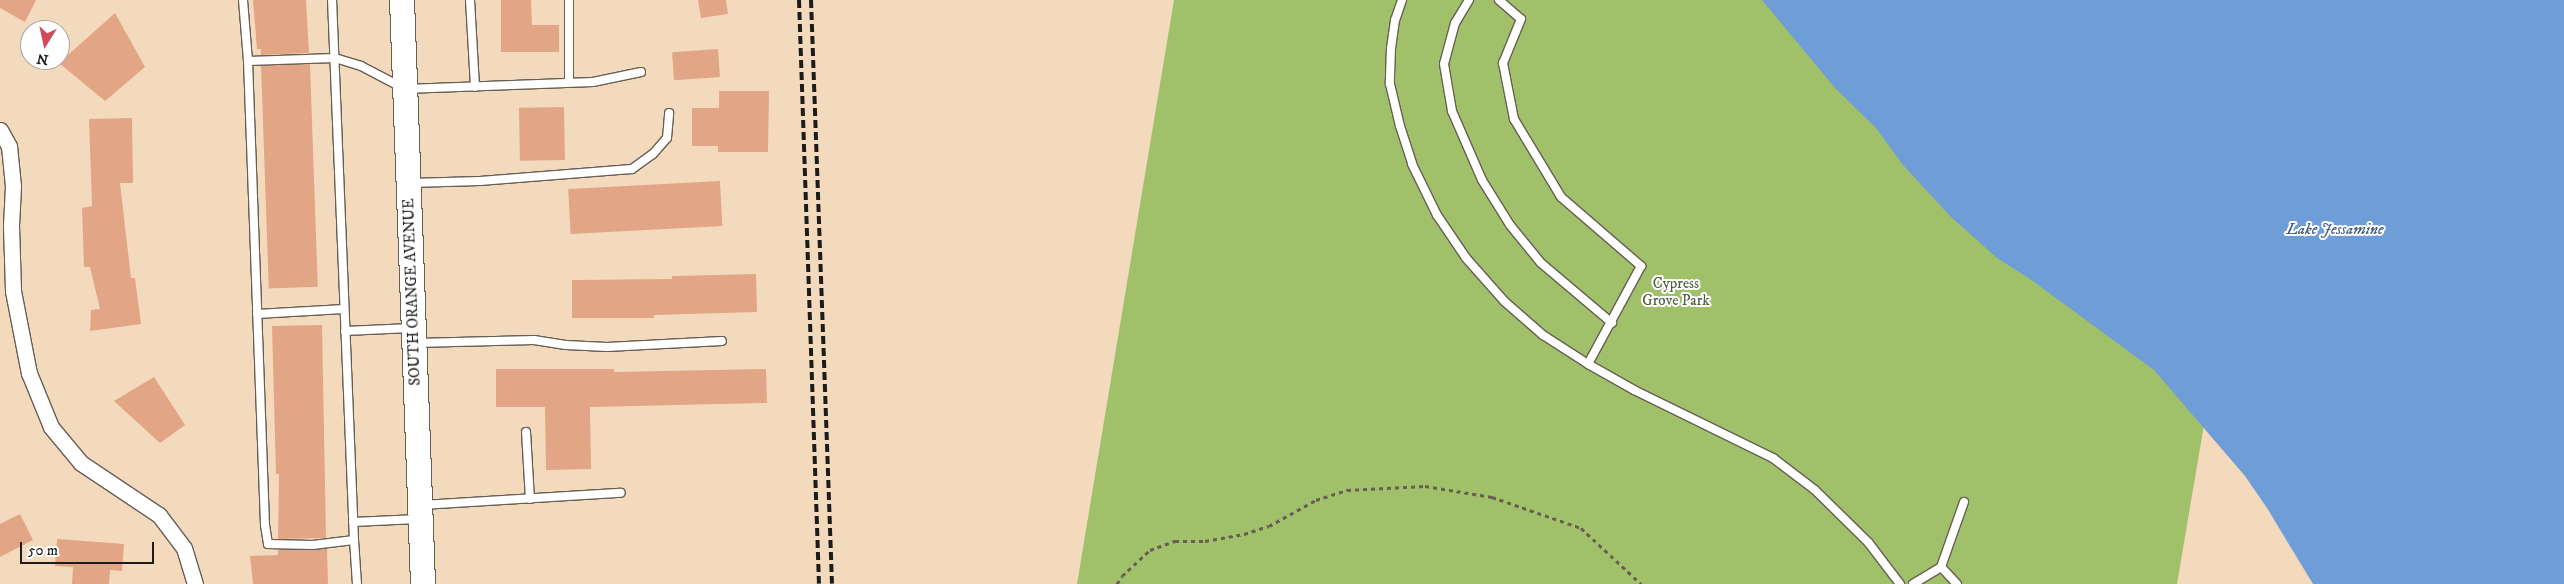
<!DOCTYPE html>
<style>
body{margin:0}
#map{position:relative;width:2564px;height:584px;overflow:hidden;background:#f4dabd;font-family:"IM FELL DW Pica",serif}
div>[style]{position:absolute}
.green>*{inset:0;background:#a0c069}
.water>*{inset:0;background:#6e9dd7}
.building>*{inset:0;background:#e2a585;transform-origin:0 0}
.path>*{height:3px;margin-top:-1.5px;transform-origin:0;background:repeating-linear-gradient(90deg,#685e54 0 4px,transparent 0 8px)}
.roads{filter:drop-shadow(1px 0 #685e54) drop-shadow(-1px 0 #685e54) drop-shadow(0 1px #685e54) drop-shadow(0 -1px #685e54)}
.service>*{height:8px;margin:-4px;padding:0 4px;transform-origin:4px;border-radius:4px;background:#fff}
.minor>*{height:15px;margin:-7.5px;padding:0 7.5px;transform-origin:7.5px;border-radius:7.5px;background:#fff}
.primary>*{height:24px;margin:-12px;padding:0 12px;transform-origin:12px;border-radius:12px;background:#fff}
.rail>*{height:4px;margin-top:-2px;transform-origin:0;background:repeating-linear-gradient(90deg,#1c1c1c 0 8px,transparent 0 12px)}
span{translate:-50% -50%;white-space:nowrap;text-align:center;line-height:1.15;-webkit-text-stroke:4px #fff;paint-order:stroke}
.park-label{font-size:15px;color:#515e3b}
.street-label{font-size:15px;color:#1c1c1c}
.water-label{font-size:16px;color:#455c7a;font-style:italic}
.north{position:absolute;left:20px;top:20px;width:50px;height:50px;box-sizing:border-box;background:#fff;border:1px solid #a4a4a4;border-radius:50%;rotate:190deg;font-size:14px;font-weight:700;line-height:20px;text-align:center;color:#1c1c1c}
.north::after{content:'';display:block;margin:auto;width:18px;height:22px;background:#d1495b;clip-path:polygon(50% 0,100% 100%,50% 72%,0 100%)}
.scale{position:absolute;left:20px;top:542px;width:134px;height:22px;box-sizing:border-box;border:2px solid #1c1c1c;border-top:0;padding-left:6px;font-size:15px;line-height:18px;white-space:nowrap;color:#1c1c1c;-webkit-text-stroke:4px #fff;paint-order:stroke}
</style>
<div id="map">
<div class="green">
<div style="clip-path:polygon(1174px 0,2276px 0,2177px 584px,1077px 584px)"></div>
</div>
<div class="water">
<div style="clip-path:polygon(1762px 0,2564px 0,2564px 584px,2313px 584px,2267px 508px,2245px 476px,2154px 370px,2030px 279px,1997px 258px,1950px 216px,1903px 165px,1876px 128px,1835px 88px)"></div>
</div>
<div class="building">
<div style="clip-path:polygon(0 0,36px 0,25px 22px,0 8px)"></div>
<div style="clip-path:polygon(253px 0,306px 0,309px 53px,261px 55px,261px 49px,257px 49px)"></div>
<div style="clip-path:polygon(501px 0,531px 0,532px 25px,559px 25px,559px 52px,501px 52px)"></div>
<div style="clip-path:polygon(698px 0,726px 0,728px 14px,701px 18px)"></div>
<div style="clip-path:polygon(115px 13px,145px 67px,105px 101px,59px 63px)"></div>
<div style="left:718px;top:49px;width:28px;height:46px;rotate:86deg"></div>
<div style="left:310px;top:64px;width:223px;height:49px;rotate:88deg"></div>
<div style="clip-path:polygon(719px 91px,769px 91px,768px 152px,718px 152px,718px 146px,692px 146px,692px 108px,719px 108px)"></div>
<div style="left:564px;top:107px;width:53px;height:45px;rotate:89deg"></div>
<div style="clip-path:polygon(132px 118px,133px 183px,120px 183px,131px 278px,135px 278px,141px 324px,90px 331px,91px 310px,100px 309px,90px 267px,84px 267px,82px 208px,92px 206px,89px 119px)"></div>
<div style="left:720px;top:181px;width:45px;height:152px;rotate:87deg"></div>
<div style="clip-path:polygon(756px 274px,757px 312px,654px 315px,654px 318px,572px 318px,572px 280px,672px 279px,672px 276px)"></div>
<div style="clip-path:polygon(322px 325px,326px 538px,278px 539px,279px 474px,276px 474px,272px 326px)"></div>
<div style="clip-path:polygon(496px 369px,614px 369px,614px 372px,766px 369px,767px 403px,590px 407px,591px 469px,546px 470px,545px 407px,496px 407px)"></div>
<div style="clip-path:polygon(154px 377px,185px 425px,160px 443px,114px 401px)"></div>
<div style="clip-path:polygon(20px 514px,33px 540px,0 557px,0 524px)"></div>
<div style="clip-path:polygon(57px 539px,124px 544px,122px 571px,110px 570px,109px 584px,72px 584px,73px 567px,55px 566px)"></div>
<div style="clip-path:polygon(327px 549px,328px 584px,253px 584px,250px 556px,278px 555px,278px 550px)"></div>
</div>
<div class="path">
<div style="left:1117px;top:584px;width:9px;rotate:-58deg"></div>
<div style="left:1122px;top:576px;width:38px;rotate:-43deg"></div>
<div style="left:1150px;top:550px;width:27px;rotate:-20deg"></div>
<div style="left:1175px;top:541px;width:30px"></div>
<div style="left:1205px;top:541px;width:40px;rotate:-10deg"></div>
<div style="left:1244px;top:534px;width:26px;rotate:-18deg"></div>
<div style="left:1269px;top:526px;width:54px;rotate:-29deg"></div>
<div style="left:1316px;top:500px;width:33px;rotate:-18deg"></div>
<div style="left:1347px;top:490px;width:78px;rotate:-2.9deg"></div>
<div style="left:1425px;top:486px;width:68px;rotate:9.3deg"></div>
<div style="left:1492px;top:497px;width:94px;rotate:19.2deg"></div>
<div style="left:1581px;top:528px;width:82px;rotate:43deg"></div>
</div>
<div class="roads">
<div class="service">
<div style="left:243px;top:0;width:61px;rotate:85.3deg"></div>
<div style="left:248px;top:61px;width:87px;rotate:-2deg"></div>
<div style="left:335px;top:58px;width:27px;rotate:17deg"></div>
<div style="left:361px;top:66px;width:50px;rotate:27.6deg"></div>
<div style="left:405px;top:89px;width:188px;rotate:-2.1deg"></div>
<div style="left:593px;top:82px;width:49px;rotate:-11.8deg"></div>
<div style="left:470px;top:0;width:87px;rotate:86.7deg"></div>
<div style="left:1402px;top:0;width:21px;rotate:109deg"></div>
<div style="left:1395px;top:20px;width:28px;rotate:98deg"></div>
<div style="left:1391px;top:48px;width:36px;rotate:92deg"></div>
<div style="left:1390px;top:84px;width:43px;rotate:76.6deg"></div>
<div style="left:1400px;top:126px;width:40px;rotate:72deg"></div>
<div style="left:1412px;top:164px;width:57px;rotate:63.9deg"></div>
<div style="left:1437px;top:215px;width:52px;rotate:56deg"></div>
<div style="left:1466px;top:258px;width:57px;rotate:48.5deg"></div>
<div style="left:1504px;top:301px;width:52px;rotate:41.1deg"></div>
<div style="left:1543px;top:335px;width:54px;rotate:32.8deg"></div>
<div style="left:1588px;top:364px;width:53px;rotate:29.5deg"></div>
<div style="left:1634px;top:390px;width:155px;rotate:26.1deg"></div>
<div style="left:1773px;top:458px;width:53px;rotate:37.3deg"></div>
<div style="left:1815px;top:490px;width:74px;rotate:44.5deg"></div>
<div style="left:1868px;top:542px;width:53px;rotate:52.7deg"></div>
<div style="left:1469px;top:0;width:27px;rotate:121deg"></div>
<div style="left:1455px;top:23px;width:42px;rotate:105deg"></div>
<div style="left:1444px;top:64px;width:48px;rotate:80.3deg"></div>
<div style="left:1452px;top:111px;width:75px;rotate:66.5deg"></div>
<div style="left:1482px;top:180px;width:53px;rotate:58.1deg"></div>
<div style="left:1510px;top:225px;width:49px;rotate:50.8deg"></div>
<div style="left:1541px;top:263px;width:93px;rotate:40.2deg"></div>
<div style="left:1499px;top:0;width:29px;rotate:41deg"></div>
<div style="left:1521px;top:19px;width:48px;rotate:112.2deg"></div>
<div style="left:1503px;top:63px;width:57px;rotate:78.9deg"></div>
<div style="left:1514px;top:119px;width:91px;rotate:58.9deg"></div>
<div style="left:1561px;top:197px;width:106px;rotate:40.8deg"></div>
<div style="left:1641px;top:266px;width:111px;rotate:118.4deg"></div>
<div style="left:248px;top:61px;width:464px;rotate:87.9deg"></div>
<div style="left:265px;top:525px;width:19px;rotate:81deg"></div>
<div style="left:268px;top:544px;width:45px;rotate:1.3deg"></div>
<div style="left:313px;top:545px;width:41px;rotate:-7deg"></div>
<div style="left:354px;top:540px;width:540px;rotate:-92.33deg"></div>
<div style="left:569px;top:82px;width:82px;rotate:-90deg"></div>
<div style="left:410px;top:183px;width:70px;rotate:-1.6deg"></div>
<div style="left:480px;top:181px;width:152px;rotate:-4.5deg"></div>
<div style="left:632px;top:169px;width:26px;rotate:-36deg"></div>
<div style="left:653px;top:154px;width:21px;rotate:-49deg"></div>
<div style="left:667px;top:138px;width:25px;rotate:-85deg"></div>
<div style="left:257px;top:314px;width:87px;rotate:-3.3deg"></div>
<div style="left:345px;top:331px;width:66px;rotate:-2.6deg"></div>
<div style="left:416px;top:343px;width:118px;rotate:-1.5deg"></div>
<div style="left:534px;top:340px;width:32px;rotate:9deg"></div>
<div style="left:566px;top:345px;width:41px;rotate:2.8deg"></div>
<div style="left:607px;top:347px;width:115px;rotate:-3deg"></div>
<div style="left:526px;top:432px;width:67px;rotate:86.6deg"></div>
<div style="left:422px;top:505px;width:199px;rotate:-3.5deg"></div>
<div style="left:353px;top:522px;width:65px;rotate:-2.6deg"></div>
<div style="left:354px;top:540px;width:44px;rotate:86.1deg"></div>
<div style="left:1913px;top:584px;width:33px;rotate:-31deg"></div>
<div style="left:1957px;top:584px;width:23px;rotate:-133deg"></div>
<div style="left:1941px;top:567px;width:69px;rotate:-70.5deg"></div>
</div>
<div class="minor">
<div style="left:0;top:130px;width:18px;rotate:61deg"></div>
<div style="left:9px;top:146px;width:40px;rotate:84.3deg"></div>
<div style="left:13px;top:186px;width:40px;rotate:92.9deg"></div>
<div style="left:11px;top:226px;width:65px;rotate:88.2deg"></div>
<div style="left:13px;top:291px;width:84px;rotate:79deg"></div>
<div style="left:29px;top:373px;width:58px;rotate:67.8deg"></div>
<div style="left:51px;top:427px;width:47px;rotate:50.2deg"></div>
<div style="left:81px;top:463px;width:94px;rotate:33.7deg"></div>
<div style="left:159px;top:515px;width:41px;rotate:52.9deg"></div>
<div style="left:184px;top:548px;width:38px;rotate:73deg"></div>
</div>
<div class="primary">
<div style="left:402px;top:0;width:584px;rotate:87.94deg"></div>
</div>
</div>
<div class="rail">
<div style="left:799px;top:0;width:584px;rotate:88.04deg"></div>
<div style="left:811px;top:0;width:584px;rotate:87.94deg"></div>
</div>
<div class="park-label">
<span style="left:1676px;top:292px">Cypress<br>Grove Park</span>
</div>
<div class="street-label">
<span style="left:412px;top:292px;rotate:-92deg">SOUTH ORANGE AVENUE</span>
</div>
<div class="water-label">
<span style="left:2335px;top:229px">Lake Jessamine</span>
</div>
<div class="north">N</div>
<div class="scale">50 m</div>
</div>
